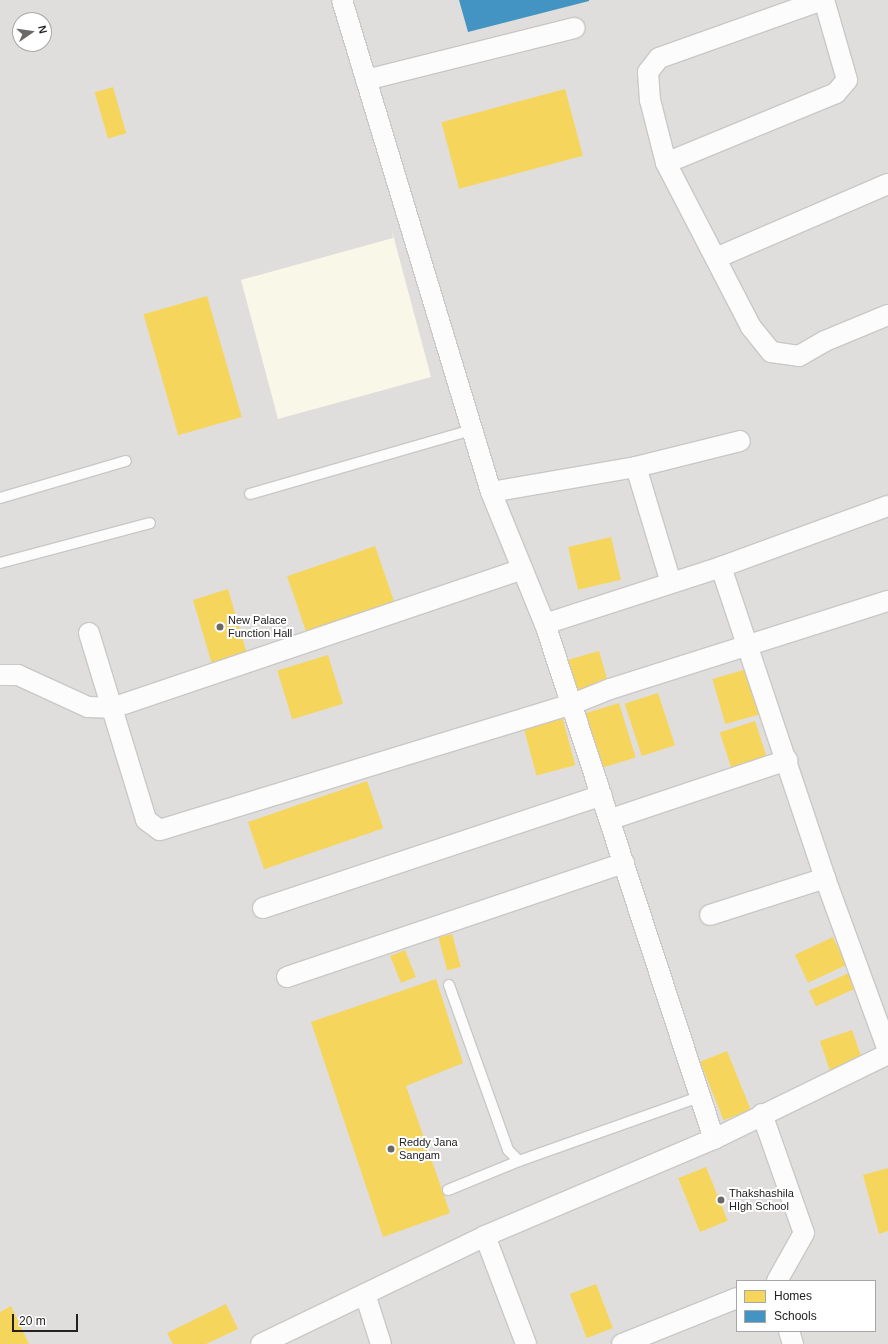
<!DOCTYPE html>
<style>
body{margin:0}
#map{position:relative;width:888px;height:1344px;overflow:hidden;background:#f0eeeb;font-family:Arial,sans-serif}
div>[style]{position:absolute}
.residential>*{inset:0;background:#dfdedc}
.education>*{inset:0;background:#f8f7e8}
.homes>*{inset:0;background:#f6d55c;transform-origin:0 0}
.schools>*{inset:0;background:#4393c3}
.roads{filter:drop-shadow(1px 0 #c9c8c7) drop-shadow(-1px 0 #c9c8c7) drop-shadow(0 1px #c9c8c7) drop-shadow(0 -1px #c9c8c7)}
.lane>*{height:10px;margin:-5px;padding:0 5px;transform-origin:5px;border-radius:5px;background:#fdfcfc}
.street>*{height:20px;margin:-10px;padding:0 10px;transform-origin:10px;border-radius:10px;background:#fdfcfc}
.dots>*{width:11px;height:11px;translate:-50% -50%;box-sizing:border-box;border:2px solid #fff;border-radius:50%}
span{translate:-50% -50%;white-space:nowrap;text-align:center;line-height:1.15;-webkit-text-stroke:4px #fff;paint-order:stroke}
.poi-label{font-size:11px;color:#222}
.left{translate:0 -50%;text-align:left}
.legend{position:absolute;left:736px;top:1280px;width:140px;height:52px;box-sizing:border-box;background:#fff;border:1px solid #a7a7a7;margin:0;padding:5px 7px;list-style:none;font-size:12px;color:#222}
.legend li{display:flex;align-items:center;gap:8px;height:20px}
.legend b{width:20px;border:1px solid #a7a7a7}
.north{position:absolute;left:12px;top:12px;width:40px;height:40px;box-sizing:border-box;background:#fff;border:1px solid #a7a7a7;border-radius:50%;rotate:77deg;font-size:11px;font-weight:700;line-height:16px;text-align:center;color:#222}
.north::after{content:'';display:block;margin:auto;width:14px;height:18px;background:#6a6968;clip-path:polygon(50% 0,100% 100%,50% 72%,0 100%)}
.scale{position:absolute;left:12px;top:1314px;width:66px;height:18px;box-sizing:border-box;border:2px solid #222;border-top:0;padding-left:5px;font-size:12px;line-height:14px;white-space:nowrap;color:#222;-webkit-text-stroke:3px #fff;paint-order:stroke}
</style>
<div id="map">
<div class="residential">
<div style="clip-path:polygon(evenodd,0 0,888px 0,888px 1344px,0 1344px,0 0,20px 20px,44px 20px,44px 44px,20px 44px,20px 20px,0 0,737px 1281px,875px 1281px,875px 1331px,737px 1331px,737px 1281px)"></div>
</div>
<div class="education">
<div style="clip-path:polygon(392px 231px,431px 377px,278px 419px,241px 280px,393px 238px)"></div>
</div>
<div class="homes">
<div style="left:113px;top:87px;width:48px;height:19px;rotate:74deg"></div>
<div style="left:565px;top:89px;width:69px;height:128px;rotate:75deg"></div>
<div style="left:207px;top:296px;width:126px;height:66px;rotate:74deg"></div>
<div style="left:611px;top:537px;width:44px;height:44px;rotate:77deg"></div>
<div style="left:375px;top:546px;width:70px;height:93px;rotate:71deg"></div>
<div style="clip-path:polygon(228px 589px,247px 654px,215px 674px,193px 600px)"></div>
<div style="left:599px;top:651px;width:40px;height:32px;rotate:74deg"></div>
<div style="left:328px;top:655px;width:51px;height:53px;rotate:73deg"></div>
<div style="left:747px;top:669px;width:47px;height:36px;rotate:74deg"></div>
<div style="left:658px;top:693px;width:55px;height:35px;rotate:72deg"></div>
<div style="left:619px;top:703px;width:57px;height:37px;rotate:73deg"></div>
<div style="left:562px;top:716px;width:51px;height:40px;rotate:75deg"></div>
<div style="left:755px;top:721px;width:41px;height:37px;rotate:72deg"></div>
<div style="left:367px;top:781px;width:50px;height:126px;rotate:71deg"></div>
<div style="left:452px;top:934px;width:34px;height:14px;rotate:75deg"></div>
<div style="left:833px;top:937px;width:31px;height:42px;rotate:65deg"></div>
<div style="left:405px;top:950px;width:29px;height:16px;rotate:68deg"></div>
<div style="left:851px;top:972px;width:17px;height:46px;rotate:66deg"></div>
<div style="clip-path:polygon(436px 979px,463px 1063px,406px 1086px,450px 1213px,383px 1237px,311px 1022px)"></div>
<div style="left:852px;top:1030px;width:31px;height:34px;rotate:71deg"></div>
<div style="left:727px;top:1051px;width:63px;height:29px;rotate:68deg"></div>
<div style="left:706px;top:1167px;width:58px;height:30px;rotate:68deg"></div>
<div style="clip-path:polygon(888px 1168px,888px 1231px,879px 1234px,863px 1175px)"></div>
<div style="left:596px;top:1284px;width:47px;height:28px;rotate:69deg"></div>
<div style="clip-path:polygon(226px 1304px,238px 1329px,206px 1344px,173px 1344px,167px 1333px)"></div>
<div style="clip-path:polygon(11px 1306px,29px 1344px,0 1344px,0 1312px)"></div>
</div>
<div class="schools">
<div style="clip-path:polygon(459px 0,589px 0,589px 1px,468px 32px)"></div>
</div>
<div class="roads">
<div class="lane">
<div style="left:250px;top:494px;width:231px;rotate:-16.1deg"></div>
<div style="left:0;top:498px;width:131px;rotate:-16.4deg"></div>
<div style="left:0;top:563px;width:155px;rotate:-14.9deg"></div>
<div style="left:449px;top:985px;width:175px;rotate:70.3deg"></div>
<div style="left:508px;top:1150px;width:16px;rotate:45deg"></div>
<div style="left:519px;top:1161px;width:191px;rotate:-19.6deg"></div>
<div style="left:448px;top:1190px;width:77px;rotate:-22.2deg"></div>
</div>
<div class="street">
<div style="left:342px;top:0;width:514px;rotate:73.15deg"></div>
<div style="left:491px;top:492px;width:143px;rotate:67.8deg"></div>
<div style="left:545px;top:624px;width:542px;rotate:71.83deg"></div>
<div style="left:822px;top:0;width:173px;rotate:160.4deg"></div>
<div style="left:659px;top:58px;width:18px;rotate:128deg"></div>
<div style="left:648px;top:72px;width:28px;rotate:86deg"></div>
<div style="left:650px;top:100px;width:65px;rotate:75.7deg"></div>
<div style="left:666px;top:163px;width:185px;rotate:62.6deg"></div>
<div style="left:751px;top:327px;width:32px;rotate:51deg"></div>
<div style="left:771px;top:352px;width:28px;rotate:8deg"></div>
<div style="left:799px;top:356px;width:30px;rotate:-30deg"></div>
<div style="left:825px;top:341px;width:68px;rotate:-22.4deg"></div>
<div style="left:366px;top:80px;width:215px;rotate:-14deg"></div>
<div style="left:666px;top:163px;width:184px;rotate:-22.4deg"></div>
<div style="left:836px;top:93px;width:17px;rotate:-50deg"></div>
<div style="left:847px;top:80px;width:83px;rotate:-106deg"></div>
<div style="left:716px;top:258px;width:187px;rotate:-23.3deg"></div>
<div style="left:636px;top:467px;width:121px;rotate:73.2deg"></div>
<div style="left:491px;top:492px;width:147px;rotate:-9.8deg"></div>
<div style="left:636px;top:467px;width:107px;rotate:-14deg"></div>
<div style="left:721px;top:567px;width:328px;rotate:71.5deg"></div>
<div style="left:825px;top:878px;width:183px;rotate:69.9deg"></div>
<div style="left:545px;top:624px;width:185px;rotate:-17.9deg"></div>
<div style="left:721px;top:567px;width:178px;rotate:-20.1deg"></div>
<div style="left:89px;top:633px;width:195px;rotate:73deg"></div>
<div style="left:146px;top:820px;width:17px;rotate:36deg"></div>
<div style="left:160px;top:830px;width:429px;rotate:-17deg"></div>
<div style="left:570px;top:705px;width:43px;rotate:-21.8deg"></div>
<div style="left:610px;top:689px;width:292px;rotate:-17.6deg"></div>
<div style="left:0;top:675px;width:18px"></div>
<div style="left:18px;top:675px;width:77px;rotate:24.6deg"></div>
<div style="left:88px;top:707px;width:24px;rotate:2deg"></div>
<div style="left:112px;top:708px;width:433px;rotate:-18.7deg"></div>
<div style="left:611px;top:819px;width:186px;rotate:-18.5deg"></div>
<div style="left:263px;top:908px;width:357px;rotate:-18.4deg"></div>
<div style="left:710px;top:915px;width:121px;rotate:-17.8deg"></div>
<div style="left:287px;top:977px;width:356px;rotate:-18.7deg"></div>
<div style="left:762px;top:1114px;width:126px;rotate:70.6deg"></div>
<div style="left:804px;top:1233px;width:55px;rotate:119.4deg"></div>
<div style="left:485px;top:1236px;width:116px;rotate:69.2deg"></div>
<div style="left:365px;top:1294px;width:52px;rotate:72.3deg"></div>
<div style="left:789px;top:1331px;width:14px;rotate:73deg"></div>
<div style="left:261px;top:1344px;width:249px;rotate:-25.7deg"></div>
<div style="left:485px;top:1236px;width:249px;rotate:-23deg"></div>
<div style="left:714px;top:1139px;width:194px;rotate:-26deg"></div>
<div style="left:622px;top:1344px;width:124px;rotate:-21.8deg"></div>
</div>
</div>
<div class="dots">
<div style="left:220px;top:627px;background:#6a6968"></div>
<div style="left:391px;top:1149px;background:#6a6968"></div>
<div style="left:721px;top:1200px;background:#6a6968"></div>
</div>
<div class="poi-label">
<span class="left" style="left:228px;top:627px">New Palace<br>Function Hall</span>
<span class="left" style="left:399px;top:1149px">Reddy Jana<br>Sangam</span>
<span class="left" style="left:729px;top:1200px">Thakshashila<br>HIgh School</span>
</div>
<ul class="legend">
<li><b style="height:11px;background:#f6d55c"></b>Homes</li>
<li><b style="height:11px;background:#4393c3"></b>Schools</li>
</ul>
<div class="north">N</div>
<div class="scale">20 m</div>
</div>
